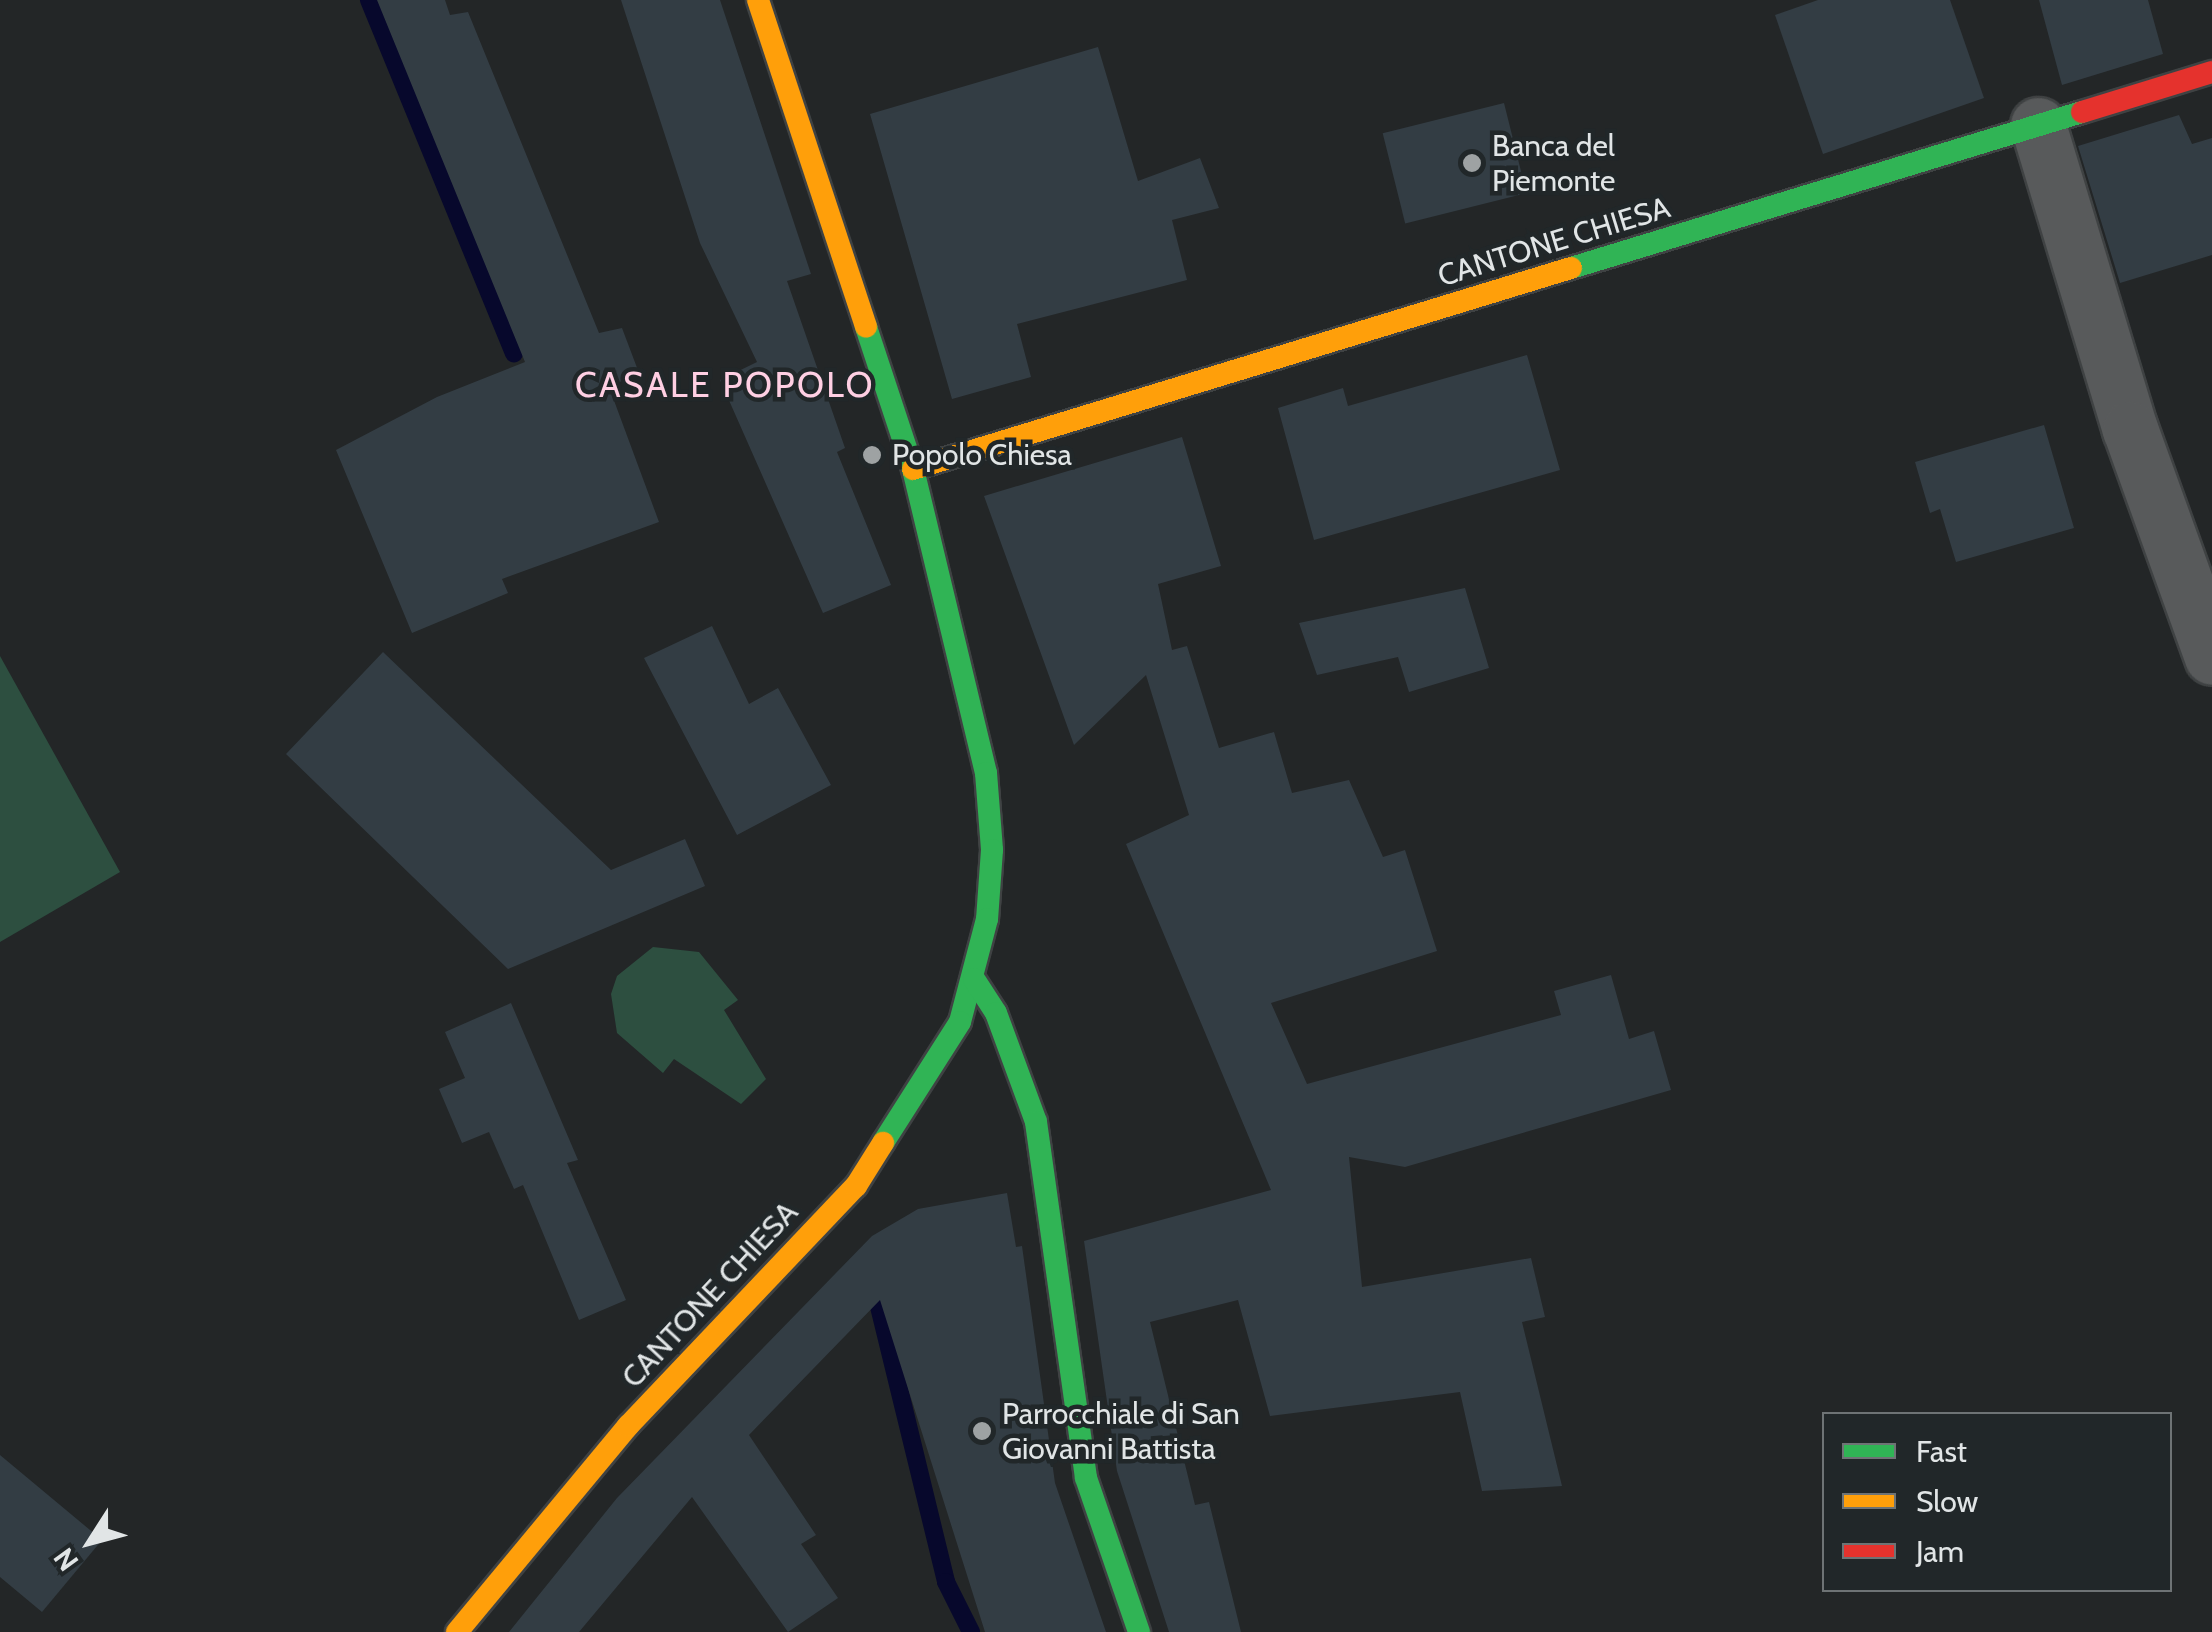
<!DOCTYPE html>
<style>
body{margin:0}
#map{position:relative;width:2212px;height:1632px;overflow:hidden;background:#232627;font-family:Cabin,sans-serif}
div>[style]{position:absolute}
.green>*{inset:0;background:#2d4f40}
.stream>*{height:18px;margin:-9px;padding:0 9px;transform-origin:9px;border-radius:9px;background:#07082c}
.building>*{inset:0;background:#333d44;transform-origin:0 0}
.roads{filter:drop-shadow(2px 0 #3f4243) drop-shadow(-2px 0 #3f4243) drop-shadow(0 2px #3f4243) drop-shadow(0 -2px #3f4243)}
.street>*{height:55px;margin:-27.5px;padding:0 27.5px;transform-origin:27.5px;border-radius:27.5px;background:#585a5b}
.fast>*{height:22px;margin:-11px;padding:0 11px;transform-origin:11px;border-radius:11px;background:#30b455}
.slow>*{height:22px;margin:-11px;padding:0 11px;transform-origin:11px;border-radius:11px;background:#ff9f0a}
.jam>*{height:22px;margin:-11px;padding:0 11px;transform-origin:11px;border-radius:11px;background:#e5322d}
.dots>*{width:28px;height:28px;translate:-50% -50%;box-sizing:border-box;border:5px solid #212729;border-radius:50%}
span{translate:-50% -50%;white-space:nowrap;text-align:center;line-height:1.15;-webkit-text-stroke:9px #212729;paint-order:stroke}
.poi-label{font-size:30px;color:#e1e5e6}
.left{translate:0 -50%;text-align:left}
.street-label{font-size:30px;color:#e1e5e6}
.quarter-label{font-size:35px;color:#ffcfe3;letter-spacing:2.5px}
.legend{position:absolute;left:1822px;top:1412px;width:350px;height:180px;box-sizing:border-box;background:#212729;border:2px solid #6e7375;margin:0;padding:12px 18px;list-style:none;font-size:30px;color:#e1e5e6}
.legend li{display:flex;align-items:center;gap:20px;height:50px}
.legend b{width:50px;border:2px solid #6e7375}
.north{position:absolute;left:40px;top:1492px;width:100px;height:100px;-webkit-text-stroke:8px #212729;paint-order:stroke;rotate:234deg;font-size:28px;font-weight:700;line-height:40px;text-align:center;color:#e1e5e6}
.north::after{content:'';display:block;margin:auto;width:35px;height:45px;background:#e1e5e6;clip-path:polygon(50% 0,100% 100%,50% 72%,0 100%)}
</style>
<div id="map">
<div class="green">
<div style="clip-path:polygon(0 656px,120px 872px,0 942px)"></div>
<div style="clip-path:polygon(653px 947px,699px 952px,738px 1000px,724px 1010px,766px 1079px,741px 1104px,674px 1059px,663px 1073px,617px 1033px,611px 994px,617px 976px)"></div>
</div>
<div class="stream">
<div style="left:369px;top:0;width:382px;rotate:67.7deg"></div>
<div style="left:873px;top:1282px;width:309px;rotate:76.3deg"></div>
<div style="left:946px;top:1582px;width:56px;rotate:63.4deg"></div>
</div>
<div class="building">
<div style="clip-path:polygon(377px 0,445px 0,450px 15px,468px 12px,599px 333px,622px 328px,639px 373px,609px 387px,659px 522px,502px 579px,508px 593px,412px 633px,336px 450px,437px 397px,525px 362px)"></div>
<div style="clip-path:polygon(621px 0,720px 0,811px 274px,787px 281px,845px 448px,837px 452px,891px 585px,823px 613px,720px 380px,757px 362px,700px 243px)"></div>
<div style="clip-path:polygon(1818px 0,1950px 0,1984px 98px,1823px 154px,1775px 15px)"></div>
<div style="clip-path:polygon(2039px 0,2148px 0,2163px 54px,2062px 85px)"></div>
<div style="clip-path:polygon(1098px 47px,1138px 181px,1200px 158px,1219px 208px,1172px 220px,1187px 280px,1017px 324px,1031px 377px,952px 399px,870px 114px)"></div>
<div style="left:1504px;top:103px;width:93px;height:125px;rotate:76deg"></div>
<div style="clip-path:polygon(2179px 115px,2192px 144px,2212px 138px,2212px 255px,2120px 283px,2078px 146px)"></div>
<div style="clip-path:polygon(1527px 355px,1560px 470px,1314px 540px,1278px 408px,1343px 388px,1348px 406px)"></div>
<div style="clip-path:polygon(2044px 425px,2074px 528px,1956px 562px,1940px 509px,1930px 513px,1915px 462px)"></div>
<div style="clip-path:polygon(1182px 437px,1221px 566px,1158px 584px,1172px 650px,1187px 646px,1219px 748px,1274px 732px,1292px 793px,1349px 780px,1383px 857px,1405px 850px,1437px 951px,1271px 1003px,1307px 1084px,1561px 1015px,1554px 991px,1611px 975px,1629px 1039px,1654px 1031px,1671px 1090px,1405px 1167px,1349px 1157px,1362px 1287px,1531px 1258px,1545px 1317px,1522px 1322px,1562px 1486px,1482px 1491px,1460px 1392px,1270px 1416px,1238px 1300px,1150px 1322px,1195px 1505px,1209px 1502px,1241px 1632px,1169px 1632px,1117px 1471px,1084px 1241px,1271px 1190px,1126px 844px,1189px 815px,1146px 675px,1074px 745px,984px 496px)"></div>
<div style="clip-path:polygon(1465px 588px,1489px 668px,1409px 692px,1398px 657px,1317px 675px,1299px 623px)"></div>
<div style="clip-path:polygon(712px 626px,749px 704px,778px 688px,831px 785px,737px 835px,644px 658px)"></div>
<div style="clip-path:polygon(383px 652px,611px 870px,685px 839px,705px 886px,508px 969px,286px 754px)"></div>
<div style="clip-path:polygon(511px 1003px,578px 1160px,567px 1163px,626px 1300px,579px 1320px,523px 1185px,514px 1189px,489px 1132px,462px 1143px,439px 1089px,465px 1078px,445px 1032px)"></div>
<div style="clip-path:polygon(1007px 1193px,1016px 1247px,1022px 1246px,1055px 1483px,1106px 1632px,985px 1632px,880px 1300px,749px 1435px,816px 1535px,801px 1544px,838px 1598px,788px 1632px,692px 1497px,579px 1632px,509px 1632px,617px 1498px,872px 1236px,918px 1209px)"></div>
<div style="clip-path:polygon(0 1455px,102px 1540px,42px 1612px,0 1577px)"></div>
</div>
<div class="roads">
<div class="street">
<div style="left:2038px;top:125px;width:318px;rotate:73.2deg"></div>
<div style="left:2130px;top:429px;width:242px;rotate:70.2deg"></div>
</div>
<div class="fast">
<div style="left:1571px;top:268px;width:534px;rotate:-16.98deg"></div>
<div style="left:866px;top:327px;width:150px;rotate:71.7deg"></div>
<div style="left:913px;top:469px;width:313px;rotate:76.5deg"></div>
<div style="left:986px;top:773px;width:77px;rotate:85.5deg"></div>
<div style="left:992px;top:850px;width:69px;rotate:94.1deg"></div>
<div style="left:987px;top:919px;width:106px;rotate:104.7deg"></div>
<div style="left:960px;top:1022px;width:143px;rotate:122.5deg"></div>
<div style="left:974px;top:979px;width:40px;rotate:57.1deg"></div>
<div style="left:996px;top:1013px;width:116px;rotate:69.8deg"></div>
<div style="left:1036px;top:1122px;width:359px;rotate:82deg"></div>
<div style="left:1086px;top:1478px;width:163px;rotate:71deg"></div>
</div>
<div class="slow">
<div style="left:758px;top:0;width:344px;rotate:71.7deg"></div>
<div style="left:913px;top:469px;width:688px;rotate:-16.99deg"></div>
<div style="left:457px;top:1632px;width:268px;rotate:-50.3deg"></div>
<div style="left:628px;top:1426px;width:331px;rotate:-46.5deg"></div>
<div style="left:856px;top:1186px;width:51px;rotate:-57.9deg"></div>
</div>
<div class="jam">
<div style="left:2082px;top:112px;width:136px;rotate:-17.1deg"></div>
</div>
</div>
<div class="dots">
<div style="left:1472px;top:163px;background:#9ea2a3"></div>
<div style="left:872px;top:455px;background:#9ea2a3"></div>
<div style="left:982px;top:1431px;background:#9ea2a3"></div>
</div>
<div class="poi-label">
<span class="left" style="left:1492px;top:163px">Banca del<br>Piemonte</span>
<span class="left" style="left:892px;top:455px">Popolo Chiesa</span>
<span class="left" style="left:1002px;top:1431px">Parrocchiale di San<br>Giovanni Battista</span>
</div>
<div class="street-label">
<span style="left:1554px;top:242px;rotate:-17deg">CANTONE CHIESA</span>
<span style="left:710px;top:1295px;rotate:-47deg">CANTONE CHIESA</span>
</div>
<div class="quarter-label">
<span style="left:725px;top:385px">CASALE POPOLO</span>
</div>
<ul class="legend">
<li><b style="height:12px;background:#30b455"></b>Fast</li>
<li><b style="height:12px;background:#ff9f0a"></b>Slow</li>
<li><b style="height:12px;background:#e5322d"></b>Jam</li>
</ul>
<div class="north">N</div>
</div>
